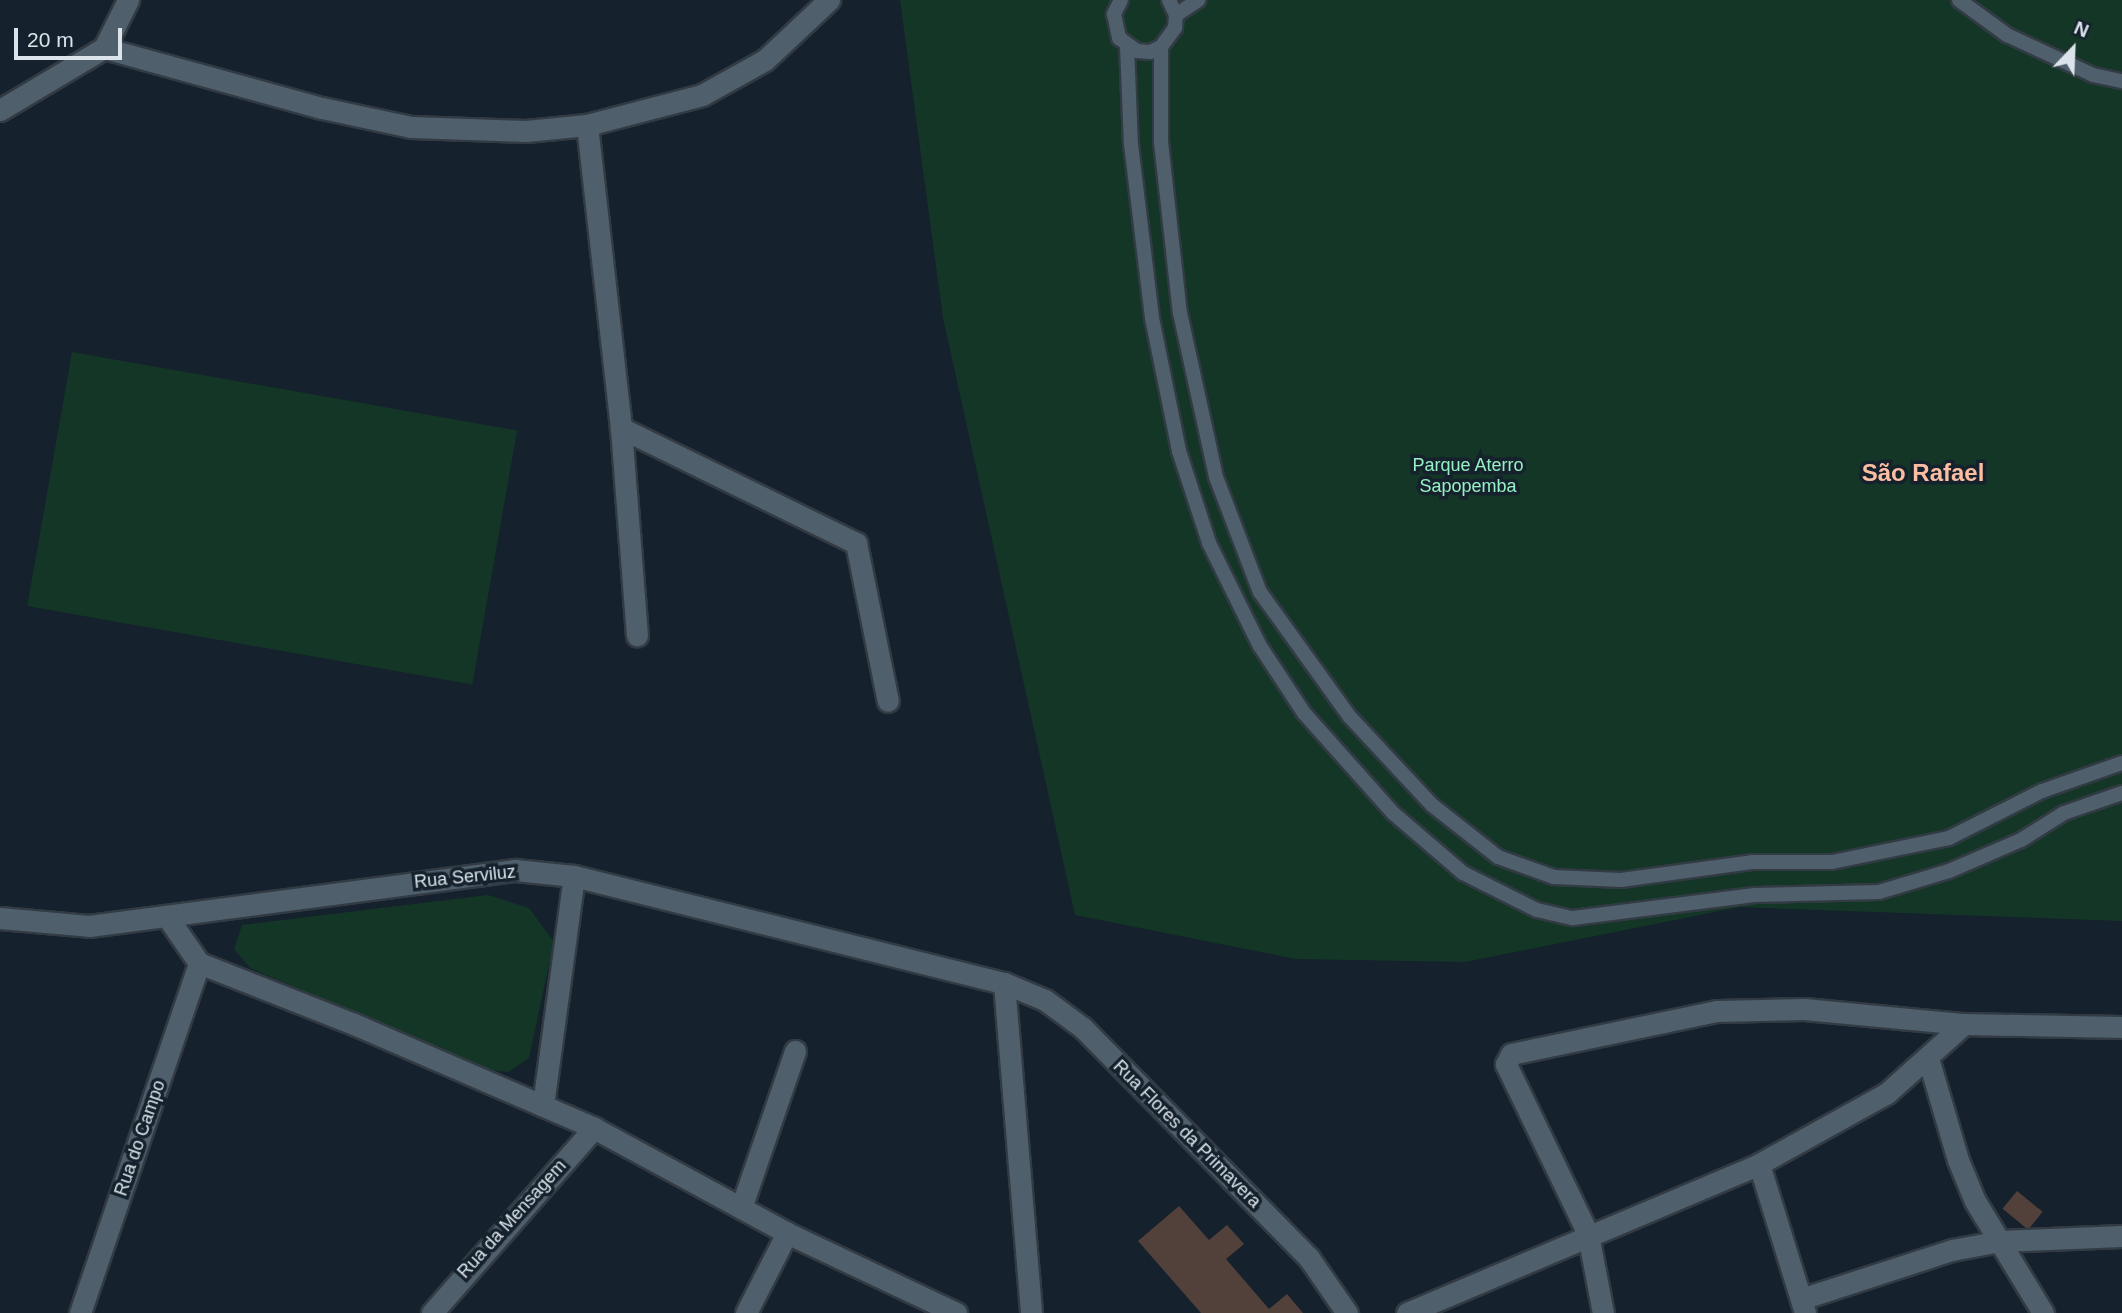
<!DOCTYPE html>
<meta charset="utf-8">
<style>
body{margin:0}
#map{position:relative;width:2122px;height:1313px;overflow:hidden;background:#15212c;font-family:Helvetica,sans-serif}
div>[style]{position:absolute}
.green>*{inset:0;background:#143626;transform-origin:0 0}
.building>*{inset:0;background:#52403a;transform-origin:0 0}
.roads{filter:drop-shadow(2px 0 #323b43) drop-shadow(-2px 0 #323b43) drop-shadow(0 2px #323b43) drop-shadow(0 -2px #323b43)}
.lane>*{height:14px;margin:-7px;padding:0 7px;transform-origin:7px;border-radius:7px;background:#505f6c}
.street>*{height:21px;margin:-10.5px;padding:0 10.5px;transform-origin:10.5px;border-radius:10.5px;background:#505f6c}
span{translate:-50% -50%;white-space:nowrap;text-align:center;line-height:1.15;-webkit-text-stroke:7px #15212c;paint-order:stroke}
.park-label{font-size:18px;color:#97f0c3}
.street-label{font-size:18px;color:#dbe4eb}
.district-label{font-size:24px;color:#fbbea3;font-weight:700}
.north{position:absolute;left:2038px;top:14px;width:70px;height:70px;-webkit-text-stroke:5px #15212c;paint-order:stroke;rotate:23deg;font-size:19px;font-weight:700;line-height:28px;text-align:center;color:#dbe4eb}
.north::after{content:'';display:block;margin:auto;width:24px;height:32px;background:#dbe4eb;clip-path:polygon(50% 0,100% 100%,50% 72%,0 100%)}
.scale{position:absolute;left:14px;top:28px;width:108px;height:32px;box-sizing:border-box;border:4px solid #dbe4eb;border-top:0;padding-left:9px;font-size:21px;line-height:24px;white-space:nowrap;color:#dbe4eb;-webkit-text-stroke:5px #15212c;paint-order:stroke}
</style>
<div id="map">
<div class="green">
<div style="clip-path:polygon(900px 0,2122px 0,2122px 921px,1740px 907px,1465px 962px,1296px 959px,1075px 915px,943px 318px)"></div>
<div style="left:72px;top:352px;width:452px;height:258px;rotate:10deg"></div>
<div style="clip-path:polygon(488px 895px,529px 908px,554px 942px,529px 1058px,508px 1072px,491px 1070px,250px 968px,234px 949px,242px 925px)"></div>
</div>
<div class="building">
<div style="left:2017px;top:1191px;width:33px;height:23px;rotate:39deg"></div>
<div style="clip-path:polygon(1179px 1206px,1209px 1240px,1227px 1225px,1244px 1244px,1226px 1259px,1269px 1309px,1287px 1294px,1303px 1313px,1201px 1313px,1138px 1241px)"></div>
</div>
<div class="roads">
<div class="lane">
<div style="left:1121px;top:0;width:16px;rotate:117deg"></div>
<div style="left:1114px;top:14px;width:25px;rotate:78deg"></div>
<div style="left:1119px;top:38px;width:22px;rotate:36deg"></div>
<div style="left:1137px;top:51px;width:13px;rotate:4deg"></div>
<div style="left:1150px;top:52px;width:12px;rotate:-24deg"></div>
<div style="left:1161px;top:47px;width:24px;rotate:-54deg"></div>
<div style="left:1175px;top:28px;width:13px;rotate:-86deg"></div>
<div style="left:1176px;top:15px;width:17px;rotate:-115deg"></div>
<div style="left:1959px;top:0;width:59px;rotate:36.1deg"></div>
<div style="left:2007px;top:35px;width:95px;rotate:24.9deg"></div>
<div style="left:2093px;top:75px;width:30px;rotate:12deg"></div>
<div style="left:1176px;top:15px;width:27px;rotate:-34deg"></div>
<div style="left:1127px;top:46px;width:98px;rotate:87.7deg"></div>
<div style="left:1131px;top:144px;width:175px;rotate:83.1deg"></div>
<div style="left:1152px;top:318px;width:136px;rotate:78.5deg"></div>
<div style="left:1179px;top:451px;width:97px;rotate:71.9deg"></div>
<div style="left:1209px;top:543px;width:115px;rotate:63.7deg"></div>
<div style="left:1260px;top:646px;width:80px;rotate:56.7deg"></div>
<div style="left:1304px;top:713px;width:134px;rotate:48.3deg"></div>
<div style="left:1393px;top:813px;width:92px;rotate:40.6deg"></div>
<div style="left:1463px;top:873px;width:83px;rotate:26.6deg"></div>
<div style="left:1537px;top:910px;width:37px;rotate:13deg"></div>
<div style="left:1573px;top:918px;width:183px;rotate:-7.2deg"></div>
<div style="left:1755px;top:895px;width:124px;rotate:-1.4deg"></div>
<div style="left:1879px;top:892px;width:73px;rotate:-16.7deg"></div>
<div style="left:1949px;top:871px;width:78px;rotate:-23.3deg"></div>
<div style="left:2021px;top:840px;width:51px;rotate:-32.1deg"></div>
<div style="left:2064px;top:813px;width:61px;rotate:-19deg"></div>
<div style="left:1161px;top:47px;width:95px;rotate:90deg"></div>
<div style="left:1161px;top:142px;width:172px;rotate:83.7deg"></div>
<div style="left:1180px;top:313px;width:168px;rotate:77.6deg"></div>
<div style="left:1216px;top:477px;width:123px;rotate:69.1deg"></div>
<div style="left:1260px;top:592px;width:153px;rotate:54.3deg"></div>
<div style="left:1349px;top:716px;width:122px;rotate:47deg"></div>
<div style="left:1432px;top:805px;width:84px;rotate:38.2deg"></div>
<div style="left:1498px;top:857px;width:59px;rotate:19.7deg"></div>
<div style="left:1554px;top:877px;width:67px;rotate:2.6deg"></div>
<div style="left:1621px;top:880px;width:132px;rotate:-7.8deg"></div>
<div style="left:1752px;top:862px;width:80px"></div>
<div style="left:1832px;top:862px;width:119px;rotate:-11.6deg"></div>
<div style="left:1949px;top:838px;width:104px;rotate:-26.8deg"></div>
<div style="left:2042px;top:791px;width:85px;rotate:-19.3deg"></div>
</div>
<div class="street">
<div style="left:104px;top:48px;width:226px;rotate:15.4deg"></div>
<div style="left:322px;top:108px;width:91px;rotate:12.1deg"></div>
<div style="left:411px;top:127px;width:115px;rotate:2deg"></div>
<div style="left:526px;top:131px;width:61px;rotate:-5.6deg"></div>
<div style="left:587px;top:125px;width:119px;rotate:-14.6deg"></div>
<div style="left:702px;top:95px;width:72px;rotate:-29.1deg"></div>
<div style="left:765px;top:60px;width:88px;rotate:-43.2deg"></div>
<div style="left:0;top:110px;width:121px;rotate:-30.8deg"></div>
<div style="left:104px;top:48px;width:54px;rotate:-63.4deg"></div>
<div style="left:587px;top:125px;width:305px;rotate:83.6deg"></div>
<div style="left:621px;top:428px;width:208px;rotate:85.6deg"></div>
<div style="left:621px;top:428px;width:262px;rotate:26.1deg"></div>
<div style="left:856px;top:543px;width:161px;rotate:78.6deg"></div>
<div style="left:0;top:918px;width:89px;rotate:5.1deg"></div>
<div style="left:89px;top:926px;width:430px;rotate:-7.5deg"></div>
<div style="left:515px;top:870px;width:59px;rotate:5.8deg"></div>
<div style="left:574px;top:876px;width:443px;rotate:14deg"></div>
<div style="left:1004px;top:983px;width:44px;rotate:22.5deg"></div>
<div style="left:1045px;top:1000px;width:47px;rotate:36.4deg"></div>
<div style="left:1083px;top:1028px;width:322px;rotate:45.5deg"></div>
<div style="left:1309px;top:1258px;width:67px;rotate:55.4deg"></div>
<div style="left:168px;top:918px;width:55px;rotate:55.4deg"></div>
<div style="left:199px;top:963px;width:167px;rotate:21.5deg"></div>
<div style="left:354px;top:1024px;width:262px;rotate:23.4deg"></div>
<div style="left:594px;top:1128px;width:220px;rotate:28.5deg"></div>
<div style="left:787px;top:1233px;width:187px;rotate:25.3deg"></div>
<div style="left:1004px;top:983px;width:331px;rotate:85.3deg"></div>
<div style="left:1928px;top:1058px;width:106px;rotate:73.6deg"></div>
<div style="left:1958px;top:1160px;width:44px;rotate:67.5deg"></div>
<div style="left:1975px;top:1201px;width:131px;rotate:58.7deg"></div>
<div style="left:543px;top:1105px;width:231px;rotate:-82.3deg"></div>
<div style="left:1759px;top:1164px;width:156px;rotate:72.8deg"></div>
<div style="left:741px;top:1208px;width:166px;rotate:-71deg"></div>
<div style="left:1801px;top:1299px;width:159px;rotate:-18deg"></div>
<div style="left:1952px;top:1250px;width:49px;rotate:-10.6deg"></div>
<div style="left:2000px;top:1241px;width:122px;rotate:-2.3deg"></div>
<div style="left:80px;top:1313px;width:370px;rotate:-71.2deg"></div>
<div style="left:432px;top:1313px;width:246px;rotate:-48.8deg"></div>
<div style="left:746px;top:1313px;width:90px;rotate:-62.9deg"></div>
<div style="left:1407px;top:1313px;width:382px;rotate:-22.9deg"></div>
<div style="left:1759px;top:1164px;width:146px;rotate:-29deg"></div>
<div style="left:1887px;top:1093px;width:103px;rotate:-41.9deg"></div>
<div style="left:1603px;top:1313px;width:80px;rotate:-100.8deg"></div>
<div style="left:1588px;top:1234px;width:189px;rotate:-115.8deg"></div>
<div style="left:1506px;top:1064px;width:11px;rotate:-63deg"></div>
<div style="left:1511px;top:1054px;width:210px;rotate:-11.8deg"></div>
<div style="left:1717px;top:1011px;width:87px;rotate:-1.3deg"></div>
<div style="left:1804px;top:1009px;width:161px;rotate:5.4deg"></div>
<div style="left:1964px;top:1024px;width:158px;rotate:1.1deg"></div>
</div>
</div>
<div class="park-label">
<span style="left:1468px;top:476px">Parque Aterro<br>Sapopemba</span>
</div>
<div class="street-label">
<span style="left:465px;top:877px;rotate:-6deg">Rua Serviluz</span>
<span style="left:1187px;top:1134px;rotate:45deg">Rua Flores da Primavera</span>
<span style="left:140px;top:1138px;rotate:-71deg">Rua do Campo</span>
<span style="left:512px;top:1219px;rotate:-48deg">Rua da Mensagem</span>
</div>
<div class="district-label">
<span style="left:1923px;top:473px">São Rafael</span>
</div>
<div class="north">N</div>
<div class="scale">20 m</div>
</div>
